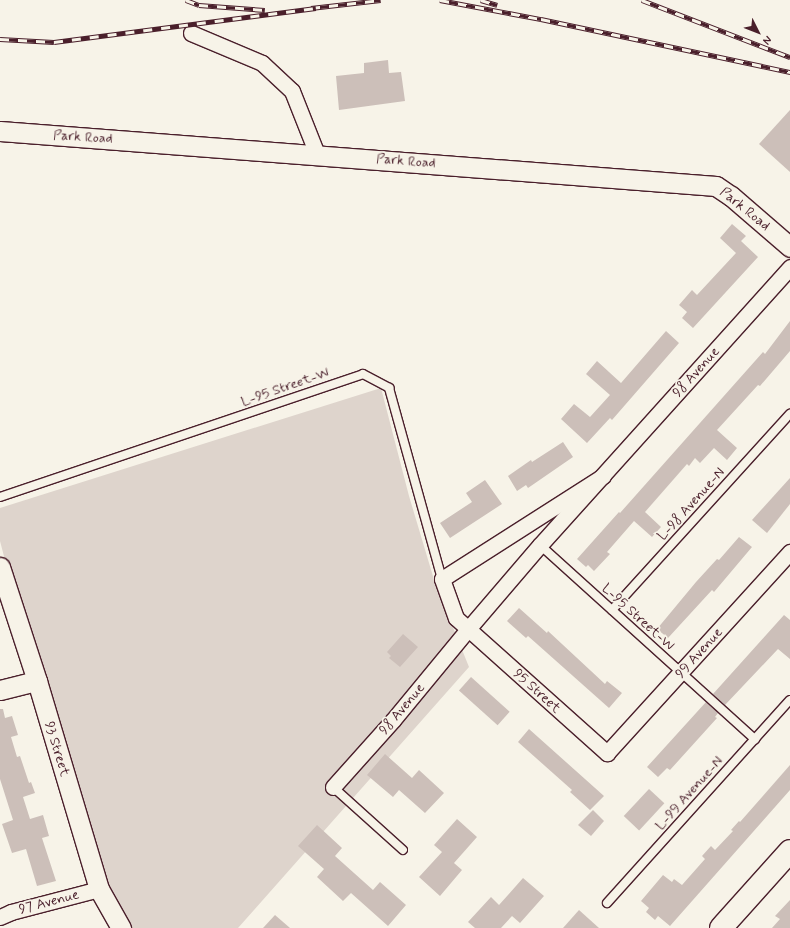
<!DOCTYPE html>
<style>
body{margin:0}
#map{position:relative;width:790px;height:928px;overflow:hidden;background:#f7f3e8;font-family:Mynerve,sans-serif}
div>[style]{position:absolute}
.green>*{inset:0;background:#ded4cc}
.building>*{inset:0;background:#ccbfb9;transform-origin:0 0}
.roads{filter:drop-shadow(1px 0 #4a1f2b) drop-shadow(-1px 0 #4a1f2b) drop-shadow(0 1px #4a1f2b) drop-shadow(0 -1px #4a1f2b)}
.service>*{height:8px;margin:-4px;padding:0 4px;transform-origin:4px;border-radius:4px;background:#f7f3e8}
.minor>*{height:15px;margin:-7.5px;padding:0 7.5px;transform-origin:7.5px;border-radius:7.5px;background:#f7f3e8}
.tertiary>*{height:19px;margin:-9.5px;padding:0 9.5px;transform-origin:9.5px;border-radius:9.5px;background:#f7f3e8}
.secondary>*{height:22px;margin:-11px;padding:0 11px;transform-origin:11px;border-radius:11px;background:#f7f3e8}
.rail>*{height:4.5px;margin-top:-2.25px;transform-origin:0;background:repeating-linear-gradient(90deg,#f7f3e8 0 9px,#4a1f2b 0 18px);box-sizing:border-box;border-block:1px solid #4a1f2b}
span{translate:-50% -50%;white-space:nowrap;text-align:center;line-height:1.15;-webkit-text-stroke:3.5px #f7f3e8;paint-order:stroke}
.street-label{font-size:14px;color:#4a1f2b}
.north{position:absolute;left:738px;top:12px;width:40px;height:40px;-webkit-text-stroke:3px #f7f3e8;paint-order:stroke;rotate:132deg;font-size:11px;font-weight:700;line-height:16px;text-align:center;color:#4a1f2b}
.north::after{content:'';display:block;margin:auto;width:14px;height:18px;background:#4a1f2b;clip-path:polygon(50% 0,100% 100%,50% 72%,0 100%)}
</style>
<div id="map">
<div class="green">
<div style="clip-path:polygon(381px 388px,409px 496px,435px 583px,469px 667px,238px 928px,112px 928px,90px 886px,0 541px,0 508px)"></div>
</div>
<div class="building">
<div style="clip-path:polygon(388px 60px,389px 73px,401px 72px,405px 101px,339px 110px,336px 76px,364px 73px,364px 63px)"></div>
<div style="clip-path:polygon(790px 110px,790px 172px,759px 144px)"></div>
<div style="clip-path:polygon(732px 224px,746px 236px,741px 241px,758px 257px,693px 328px,682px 318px,687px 312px,679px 305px,692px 290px,697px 295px,736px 253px,720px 238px)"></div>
<div style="clip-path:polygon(790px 321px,790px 351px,760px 386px,758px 385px,717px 430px,737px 448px,727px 460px,714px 448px,700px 463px,695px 458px,689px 466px,687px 464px,645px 512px,661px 527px,652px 537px,634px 521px,607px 552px,610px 554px,594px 571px,588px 565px,586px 567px,577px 559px,619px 512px,620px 513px,763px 352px,765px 354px)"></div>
<div style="clip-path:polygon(666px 331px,679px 343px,612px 420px,610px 418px,587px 443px,561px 419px,574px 404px,590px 417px,610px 395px,586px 374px,597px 361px,621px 383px)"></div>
<div style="clip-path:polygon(563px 442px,573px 457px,528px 488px,526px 485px,517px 491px,508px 476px,531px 460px,532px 462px)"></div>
<div style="clip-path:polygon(790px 478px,790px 504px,767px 533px,752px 520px)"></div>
<div style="clip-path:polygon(485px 480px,502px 504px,450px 538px,440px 523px,472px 502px,466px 493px)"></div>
<div style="clip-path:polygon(739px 537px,752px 547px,714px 592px,712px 590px,668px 638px,657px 629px,696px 582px,717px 559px,719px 560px)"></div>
<div style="clip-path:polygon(519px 608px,547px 633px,548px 631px,605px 684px,607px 681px,622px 693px,609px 708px,528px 636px,526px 638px,507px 621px)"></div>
<div style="clip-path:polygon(784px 615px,790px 620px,790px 659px,778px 649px,725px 705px,713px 694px)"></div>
<div style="clip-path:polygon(403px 634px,418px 647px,400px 667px,389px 658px,391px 656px,387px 652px)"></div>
<div style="left:471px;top:677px;width:52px;height:18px;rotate:42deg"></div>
<div style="clip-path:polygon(706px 702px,718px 713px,715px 717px,717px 718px,670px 770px,667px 768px,658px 777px,647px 767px)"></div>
<div style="clip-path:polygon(0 709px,3px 709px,5px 718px,12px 716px,18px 735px,11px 737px,17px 757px,20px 756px,29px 783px,31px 782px,35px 793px,23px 797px,30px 819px,43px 815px,49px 836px,42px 838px,56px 881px,37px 886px,26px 849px,12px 853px,2px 824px,13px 820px,0 779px)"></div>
<div style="clip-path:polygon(529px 729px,604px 796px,590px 810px,570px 792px,572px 790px,518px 742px)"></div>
<div style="clip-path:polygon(385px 754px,412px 778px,419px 770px,444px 793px,425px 813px,399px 790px,393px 797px,367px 775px)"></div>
<div style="clip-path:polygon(790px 765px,790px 790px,670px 926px,658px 916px,655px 920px,646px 912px,649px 908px,641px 901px,663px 875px,672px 882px,674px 879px,682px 885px,705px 859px,702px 856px,711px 846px,715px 850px,733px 831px,731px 830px,739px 821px,740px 822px)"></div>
<div style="left:649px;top:789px;width:21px;height:37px;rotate:43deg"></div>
<div style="clip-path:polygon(593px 810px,604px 821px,591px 836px,578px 825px)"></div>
<div style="clip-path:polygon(457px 819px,477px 837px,454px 863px,462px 870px,440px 896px,419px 877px,442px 852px,434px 845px)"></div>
<div style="clip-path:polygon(317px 825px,342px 848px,335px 856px,373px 890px,380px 882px,406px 905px,388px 926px,351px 893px,343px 901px,317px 877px,324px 869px,298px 846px)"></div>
<div style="clip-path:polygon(523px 878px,544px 896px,520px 923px,512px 916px,501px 928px,475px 928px,468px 922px,491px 897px,499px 905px)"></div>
<div style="clip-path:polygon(790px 900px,790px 928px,772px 928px,780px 919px,775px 916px)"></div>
<div style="clip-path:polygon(579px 910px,599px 928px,563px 928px)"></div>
<div style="clip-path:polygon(275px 915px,290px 928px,263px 928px)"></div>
</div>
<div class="roads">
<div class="service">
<div style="left:0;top:497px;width:383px;rotate:-18.7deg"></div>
<div style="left:363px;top:374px;width:30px;rotate:28deg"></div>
<div style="left:389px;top:388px;width:198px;rotate:74.5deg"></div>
<div style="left:540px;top:545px;width:290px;rotate:42.1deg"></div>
<div style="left:612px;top:610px;width:265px;rotate:-47.8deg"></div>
<div style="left:333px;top:787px;width:94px;rotate:42deg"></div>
<div style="left:607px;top:903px;width:273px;rotate:-48deg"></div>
</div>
<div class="minor">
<div style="left:191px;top:33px;width:77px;rotate:22.9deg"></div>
<div style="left:262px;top:63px;width:41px;rotate:43deg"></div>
<div style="left:292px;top:91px;width:68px;rotate:68.4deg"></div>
<div style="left:603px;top:476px;width:191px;rotate:147.4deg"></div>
<div style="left:442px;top:579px;width:41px;rotate:70.3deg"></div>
<div style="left:456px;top:618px;width:203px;rotate:41.8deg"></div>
<div style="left:607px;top:753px;width:272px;rotate:-47.7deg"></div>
<div style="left:333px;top:787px;width:90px;rotate:-48.2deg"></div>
<div style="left:393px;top:720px;width:118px;rotate:-50.5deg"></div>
<div style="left:468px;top:629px;width:111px;rotate:-49.4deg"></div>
<div style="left:540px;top:545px;width:374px;rotate:-48deg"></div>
<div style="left:0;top:917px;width:12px;rotate:-24deg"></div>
<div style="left:11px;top:912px;width:91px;rotate:-14.6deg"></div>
</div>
<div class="tertiary">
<div style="left:0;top:131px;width:718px;rotate:4.39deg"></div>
<div style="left:716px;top:186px;width:18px;rotate:34deg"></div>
<div style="left:731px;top:196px;width:78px;rotate:40.8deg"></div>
<div style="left:0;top:567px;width:120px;rotate:72deg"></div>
<div style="left:37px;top:681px;width:217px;rotate:73.4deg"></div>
<div style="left:99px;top:889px;width:45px;rotate:60.6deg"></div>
<div style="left:0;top:690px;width:38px;rotate:-14deg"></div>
</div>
<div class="secondary">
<div style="left:721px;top:928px;width:103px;rotate:-48.1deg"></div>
</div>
</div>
<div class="rail">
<div style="left:186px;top:0;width:14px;rotate:21deg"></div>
<div style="left:199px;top:5px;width:66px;rotate:4.3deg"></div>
<div style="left:440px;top:0;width:103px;rotate:10.7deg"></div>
<div style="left:541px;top:19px;width:255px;rotate:12deg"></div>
<div style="left:481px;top:0;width:17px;rotate:17deg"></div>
<div style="left:642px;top:0;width:159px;rotate:21.1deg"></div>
<div style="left:311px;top:8px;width:70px;rotate:-6.5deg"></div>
<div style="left:0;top:39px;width:54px;rotate:3.2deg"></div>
<div style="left:54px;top:42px;width:264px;rotate:-7.4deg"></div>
</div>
<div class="street-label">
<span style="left:83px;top:137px;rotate:4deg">Park Road</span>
<span style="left:406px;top:161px;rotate:5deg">Park Road</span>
<span style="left:745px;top:209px;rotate:39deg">Park Road</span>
<span style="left:696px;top:372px;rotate:-48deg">98 Avenue</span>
<span style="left:285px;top:387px;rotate:-19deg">L-95 Street-W</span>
<span style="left:691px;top:504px;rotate:-48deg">L-98 Avenue-N</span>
<span style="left:638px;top:617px;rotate:42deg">L-95 Street-W</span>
<span style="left:699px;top:653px;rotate:-48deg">99 Avenue</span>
<span style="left:537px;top:691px;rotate:42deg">95 Street</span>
<span style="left:402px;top:709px;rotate:-50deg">98 Avenue</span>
<span style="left:57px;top:749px;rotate:73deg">93 Street</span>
<span style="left:689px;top:793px;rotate:-48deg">L-99 Avenue-N</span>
<span style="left:49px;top:902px;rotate:-15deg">97 Avenue</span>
</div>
<div class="north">N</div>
</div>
